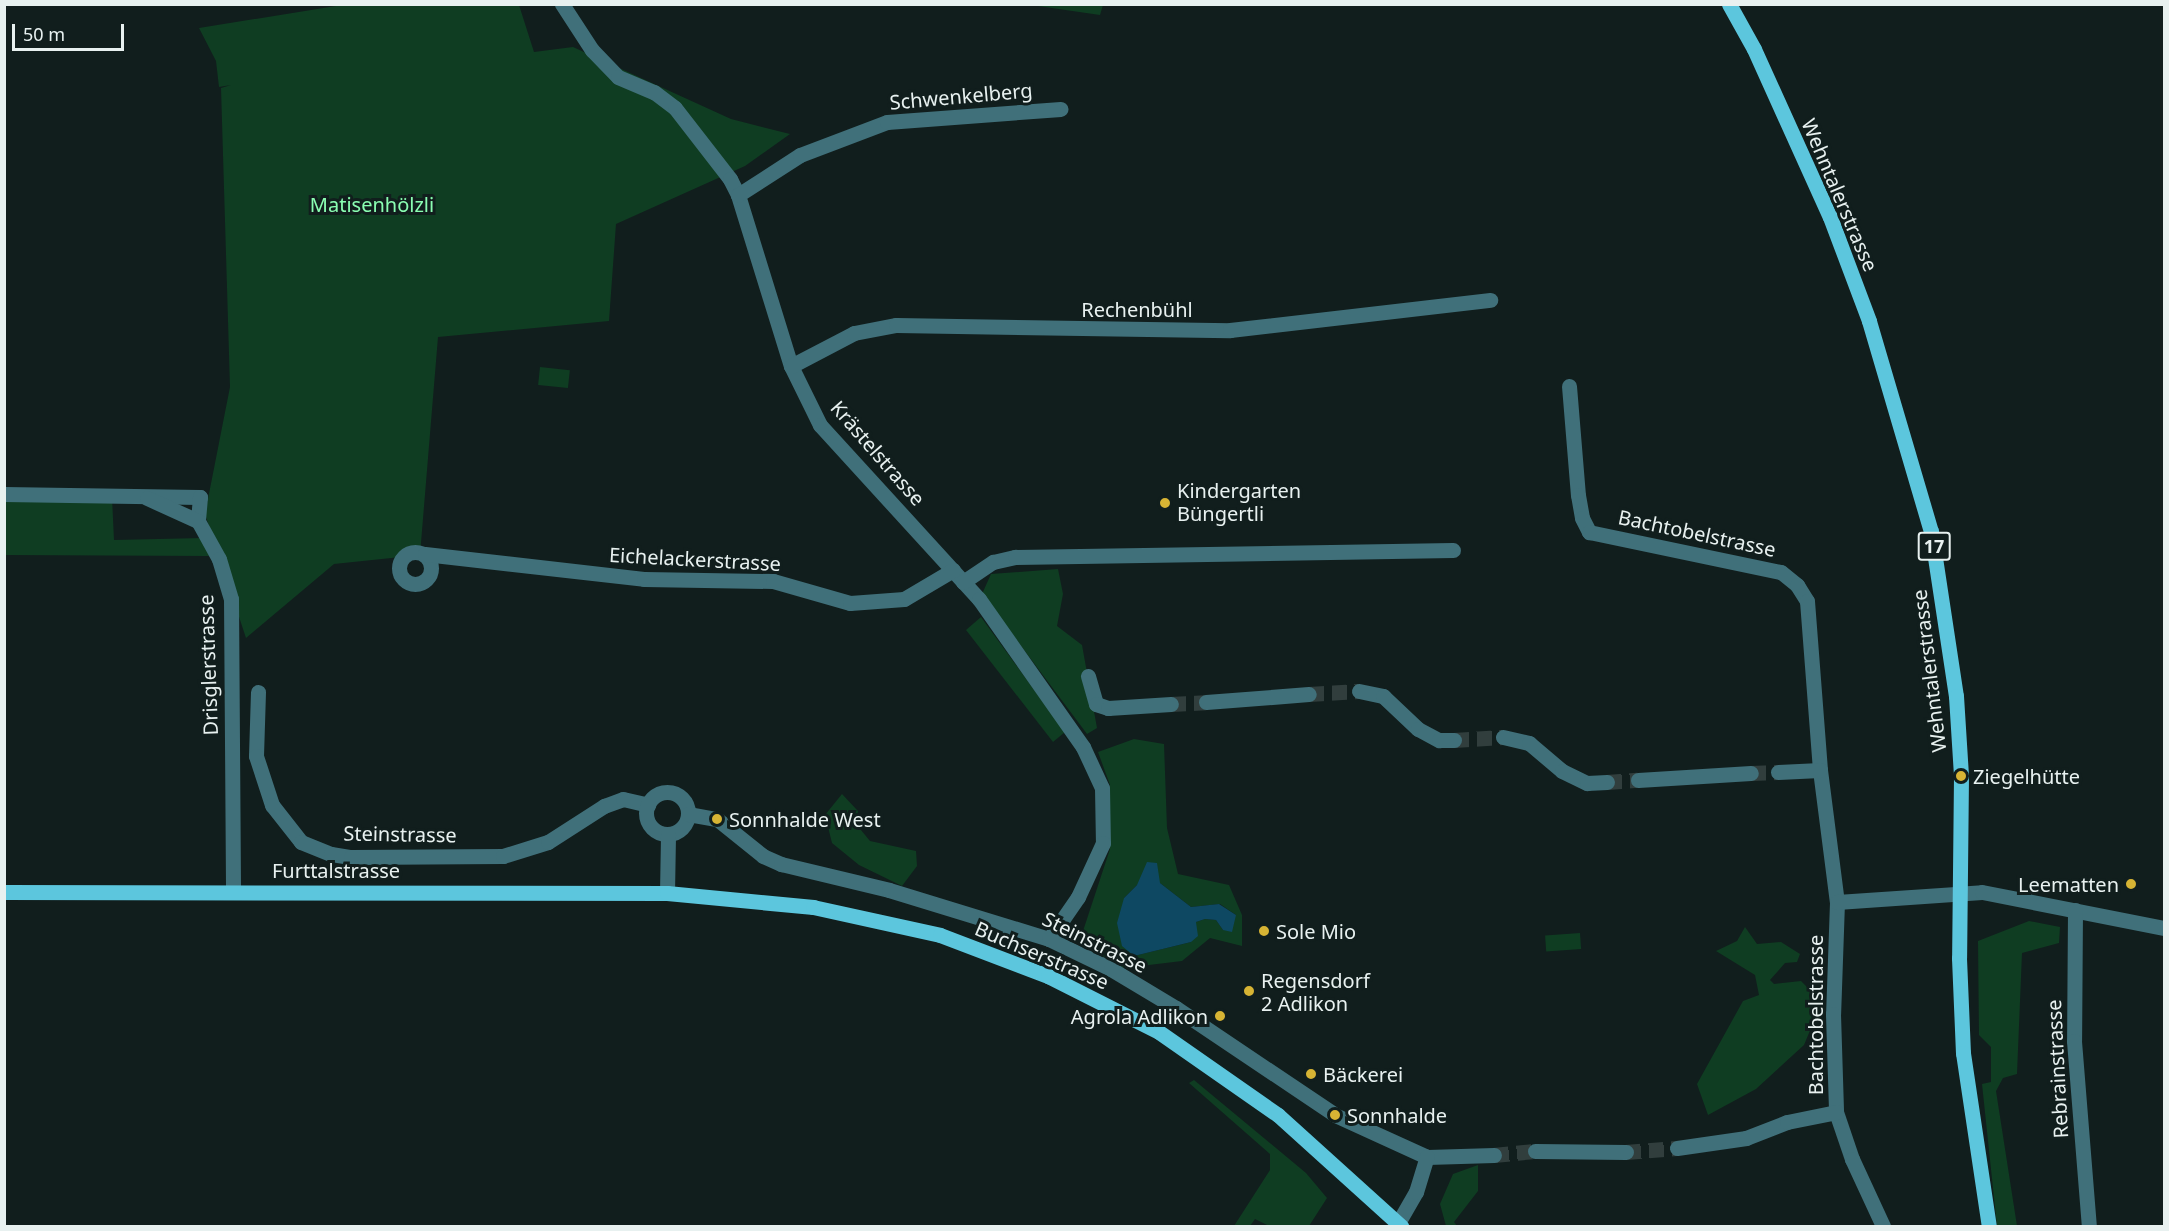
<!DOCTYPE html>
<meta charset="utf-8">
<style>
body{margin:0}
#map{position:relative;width:2169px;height:1231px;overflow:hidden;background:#111e1d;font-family:"Noto Sans",sans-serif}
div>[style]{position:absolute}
.green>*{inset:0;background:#0f3d22;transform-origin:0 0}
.water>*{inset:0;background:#0e4862}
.minor-tunnel>*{height:15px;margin-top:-7.5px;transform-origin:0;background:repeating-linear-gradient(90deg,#313e3d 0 15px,transparent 0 23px)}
.minor>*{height:15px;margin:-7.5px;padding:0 7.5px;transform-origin:7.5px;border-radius:7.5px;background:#40707a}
.minor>.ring{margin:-7.5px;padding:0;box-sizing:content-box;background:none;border:15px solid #40707a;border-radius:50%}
.major>*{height:15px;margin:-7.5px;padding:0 7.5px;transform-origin:7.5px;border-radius:7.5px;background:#5cc6dd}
.dots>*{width:16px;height:16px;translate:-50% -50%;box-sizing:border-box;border:3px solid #111e1d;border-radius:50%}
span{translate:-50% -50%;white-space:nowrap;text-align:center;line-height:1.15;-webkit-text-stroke:6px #111e1d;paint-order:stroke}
.shield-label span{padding:2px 4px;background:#111e1d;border:2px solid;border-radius:4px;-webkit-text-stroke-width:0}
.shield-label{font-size:18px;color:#e8f1f0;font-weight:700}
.street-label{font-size:20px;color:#e8f1f0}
.park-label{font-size:20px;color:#8afeb2}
.poi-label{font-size:20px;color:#e8f1f0}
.left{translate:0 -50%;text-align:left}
.right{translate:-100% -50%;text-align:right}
.frame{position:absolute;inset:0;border:6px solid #e8f1f0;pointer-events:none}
.scale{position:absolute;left:12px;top:24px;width:112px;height:27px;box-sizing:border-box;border:3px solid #e8f1f0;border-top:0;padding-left:8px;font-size:18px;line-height:21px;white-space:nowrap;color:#e8f1f0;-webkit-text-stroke:4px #111e1d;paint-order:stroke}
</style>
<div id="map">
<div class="green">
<div style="clip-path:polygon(342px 5px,519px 5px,534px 52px,573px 47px,731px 119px,790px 134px,745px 166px,616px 224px,609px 321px,438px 337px,420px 555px,334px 564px,246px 638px,205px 514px,230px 387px,221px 88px,231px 85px,219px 87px,216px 61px,199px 28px)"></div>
<div style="clip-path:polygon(1031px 5px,1103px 5px,1100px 15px)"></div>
<div style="left:540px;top:367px;width:30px;height:18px;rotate:6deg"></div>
<div style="clip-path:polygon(112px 497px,114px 540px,203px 538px,209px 556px,5px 555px,5px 498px)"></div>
<div style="clip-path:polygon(1058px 569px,1063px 594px,1057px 626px,1082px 645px,1097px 728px,1087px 734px,982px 594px,991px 574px)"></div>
<div style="clip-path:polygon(981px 617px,1065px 732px,1053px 742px,966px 630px)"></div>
<div style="clip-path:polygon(evenodd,1134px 739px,1164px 744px,1167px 828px,1178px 874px,1229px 885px,1242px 915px,1242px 946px,1210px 938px,1182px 961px,1124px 968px,1099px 954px,1083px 931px,1110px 849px,1110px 785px,1098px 752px,1134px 739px,1160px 883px,1191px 907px,1220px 904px,1236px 915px,1223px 930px,1216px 920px,1205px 919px,1196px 922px,1191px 942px,1134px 956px,1124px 898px,1137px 885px,1160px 883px)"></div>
<div style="clip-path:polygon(842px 794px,858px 811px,856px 824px,870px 841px,916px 851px,917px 866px,902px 886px,859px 865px,832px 843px,825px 815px)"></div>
<div style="clip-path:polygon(2029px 921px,2060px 927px,2059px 943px,2022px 953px,2017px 1074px,2003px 1078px,1996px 1091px,2017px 1226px,1997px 1226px,1982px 1084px,1991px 1082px,1991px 1047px,1979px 1035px,1978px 941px)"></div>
<div style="clip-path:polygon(1745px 927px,1757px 944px,1781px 942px,1800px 954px,1797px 962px,1785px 963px,1770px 980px,1774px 984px,1801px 981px,1810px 990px,1816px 1016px,1804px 1045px,1756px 1089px,1708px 1115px,1697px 1084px,1743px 1001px,1759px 995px,1755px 975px,1716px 951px,1737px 941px)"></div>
<div style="left:1580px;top:933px;width:16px;height:35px;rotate:86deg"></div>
<div style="clip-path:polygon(1194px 1080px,1306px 1173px,1327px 1198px,1309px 1226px,1269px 1226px,1255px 1219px,1250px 1226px,1234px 1226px,1270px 1170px,1270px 1154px,1189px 1083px)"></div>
<div style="clip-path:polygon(1478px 1165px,1478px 1191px,1454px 1222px,1457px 1226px,1446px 1226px,1440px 1204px,1453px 1174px)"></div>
</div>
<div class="water">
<div style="clip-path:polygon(1147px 862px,1157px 863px,1160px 883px,1191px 907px,1219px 904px,1236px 915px,1232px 932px,1223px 930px,1216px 920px,1205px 919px,1196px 922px,1198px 936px,1191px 942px,1134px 956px,1122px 946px,1117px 923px,1124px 898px,1137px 885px)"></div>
</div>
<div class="minor-tunnel">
<div style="left:1309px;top:694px;width:50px;rotate:-3.4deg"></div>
<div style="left:1171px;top:704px;width:35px;rotate:-3deg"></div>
<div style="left:1454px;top:740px;width:49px;rotate:-3.5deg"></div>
<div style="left:1751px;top:773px;width:27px;rotate:-2deg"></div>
<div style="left:1607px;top:782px;width:31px;rotate:-4deg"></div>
<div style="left:1626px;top:1152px;width:51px;rotate:-4.5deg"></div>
<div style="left:1494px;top:1155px;width:41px;rotate:-5.6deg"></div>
</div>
<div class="minor">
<div style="left:562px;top:4px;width:55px;rotate:56.9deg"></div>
<div style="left:592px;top:50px;width:37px;rotate:46deg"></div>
<div style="left:618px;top:77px;width:39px;rotate:23deg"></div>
<div style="left:654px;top:92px;width:26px;rotate:37deg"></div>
<div style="left:675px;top:108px;width:90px;rotate:52.2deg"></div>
<div style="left:730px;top:179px;width:18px;rotate:63deg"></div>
<div style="left:738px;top:195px;width:179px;rotate:72.8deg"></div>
<div style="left:791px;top:366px;width:66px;rotate:63.8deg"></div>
<div style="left:820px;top:425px;width:236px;rotate:47.6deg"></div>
<div style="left:979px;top:599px;width:181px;rotate:54.9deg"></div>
<div style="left:1083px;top:747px;width:45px;rotate:65.1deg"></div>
<div style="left:1102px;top:788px;width:55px;rotate:89deg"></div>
<div style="left:1103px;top:843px;width:60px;rotate:114.8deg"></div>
<div style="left:1078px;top:897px;width:51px;rotate:124.6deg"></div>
<div style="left:738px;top:195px;width:74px;rotate:-32.8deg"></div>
<div style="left:800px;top:155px;width:93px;rotate:-20.8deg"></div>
<div style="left:887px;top:122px;width:174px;rotate:-4.3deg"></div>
<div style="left:791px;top:366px;width:71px;rotate:-27.6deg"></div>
<div style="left:854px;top:333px;width:43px;rotate:-10.8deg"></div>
<div style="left:896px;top:325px;width:334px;rotate:0.9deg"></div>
<div style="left:1230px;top:330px;width:262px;rotate:-6.6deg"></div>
<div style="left:1569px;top:386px;width:109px;rotate:85.3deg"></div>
<div style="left:1578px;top:495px;width:23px;rotate:80deg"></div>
<div style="left:1582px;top:518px;width:16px;rotate:63deg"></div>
<div style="left:1589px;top:532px;width:196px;rotate:11.8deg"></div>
<div style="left:1781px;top:572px;width:21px;rotate:39deg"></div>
<div style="left:1797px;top:585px;width:19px;rotate:58deg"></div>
<div style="left:1807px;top:601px;width:169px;rotate:85.6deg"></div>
<div style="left:1820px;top:770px;width:133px;rotate:82.7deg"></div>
<div style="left:1837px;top:902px;width:112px;rotate:92deg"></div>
<div style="left:1833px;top:1014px;width:98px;rotate:88.2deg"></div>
<div style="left:1836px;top:1112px;width:50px;rotate:71.2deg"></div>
<div style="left:1852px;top:1159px;width:74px;rotate:65.2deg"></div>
<div style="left:4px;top:494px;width:196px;rotate:0.9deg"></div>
<div style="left:200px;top:497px;width:24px;rotate:95deg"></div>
<div style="left:198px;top:521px;width:43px;rotate:61.1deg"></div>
<div style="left:219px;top:559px;width:42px;rotate:73.3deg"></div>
<div style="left:231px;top:599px;width:291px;rotate:89.6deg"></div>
<div style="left:147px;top:498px;width:56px;rotate:24.3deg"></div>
<div class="ring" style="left:399px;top:552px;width:17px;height:17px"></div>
<div style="left:425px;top:554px;width:220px;rotate:6.5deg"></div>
<div style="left:644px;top:579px;width:129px;rotate:0.9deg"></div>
<div style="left:773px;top:581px;width:80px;rotate:15.9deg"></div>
<div style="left:850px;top:603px;width:54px;rotate:-4.2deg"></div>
<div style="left:904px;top:599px;width:57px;rotate:-30.6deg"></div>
<div style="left:963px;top:582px;width:36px;rotate:-34deg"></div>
<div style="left:993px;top:562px;width:23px;rotate:-13deg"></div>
<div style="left:1015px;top:557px;width:438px;rotate:-0.9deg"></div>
<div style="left:1088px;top:676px;width:29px;rotate:74deg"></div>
<div style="left:1096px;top:704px;width:13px;rotate:18deg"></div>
<div style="left:1108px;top:708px;width:63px;rotate:-3.6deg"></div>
<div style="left:1359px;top:691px;width:25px;rotate:12deg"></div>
<div style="left:1383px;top:696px;width:48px;rotate:43.3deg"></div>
<div style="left:1418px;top:729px;width:24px;rotate:28deg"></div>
<div style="left:1439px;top:740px;width:15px"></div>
<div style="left:258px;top:692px;width:64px;rotate:91.8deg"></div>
<div style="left:256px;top:756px;width:52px;rotate:71.9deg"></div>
<div style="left:272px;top:805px;width:47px;rotate:51.9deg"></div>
<div style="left:301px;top:842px;width:32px;rotate:22deg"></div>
<div style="left:331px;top:854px;width:20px;rotate:9deg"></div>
<div style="left:351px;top:857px;width:152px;rotate:-0.4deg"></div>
<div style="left:503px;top:856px;width:47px;rotate:-17.3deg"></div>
<div style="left:548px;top:842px;width:67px;rotate:-32.7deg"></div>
<div style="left:604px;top:806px;width:20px;rotate:-20deg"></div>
<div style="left:623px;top:799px;width:26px;rotate:13deg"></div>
<div style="left:1206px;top:702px;width:103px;rotate:-4.4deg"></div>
<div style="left:1503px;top:737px;width:27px;rotate:13deg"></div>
<div style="left:1529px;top:743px;width:43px;rotate:40.3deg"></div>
<div style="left:1562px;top:771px;width:28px;rotate:26deg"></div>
<div style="left:1587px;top:783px;width:20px;rotate:-3deg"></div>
<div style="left:1778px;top:772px;width:42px;rotate:-2.7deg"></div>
<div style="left:1638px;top:780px;width:113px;rotate:-3.5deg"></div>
<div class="ring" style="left:646px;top:792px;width:27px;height:27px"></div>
<div style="left:688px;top:814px;width:29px;rotate:10deg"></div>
<div style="left:717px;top:819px;width:59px;rotate:38.8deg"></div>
<div style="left:763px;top:856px;width:20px;rotate:24deg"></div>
<div style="left:781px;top:864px;width:111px;rotate:13.5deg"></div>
<div style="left:889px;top:890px;width:167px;rotate:17deg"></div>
<div style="left:1049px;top:939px;width:69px;rotate:25.8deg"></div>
<div style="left:1111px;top:969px;width:76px;rotate:31deg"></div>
<div style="left:1176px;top:1008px;width:192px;rotate:33.9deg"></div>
<div style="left:1335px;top:1115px;width:101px;rotate:24.5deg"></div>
<div style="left:667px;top:893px;width:59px;rotate:-89deg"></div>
<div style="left:1837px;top:902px;width:145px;rotate:-3.9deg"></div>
<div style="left:1982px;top:892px;width:186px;rotate:11.2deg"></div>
<div style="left:2075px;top:910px;width:131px;rotate:90.4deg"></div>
<div style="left:2074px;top:1041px;width:186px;rotate:85.4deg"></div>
<div style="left:1677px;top:1148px;width:70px;rotate:-8.2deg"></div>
<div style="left:1746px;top:1138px;width:44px;rotate:-21.3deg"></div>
<div style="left:1787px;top:1122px;width:50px;rotate:-11.5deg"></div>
<div style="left:1535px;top:1151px;width:91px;rotate:0.6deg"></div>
<div style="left:1427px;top:1157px;width:67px;rotate:-1.7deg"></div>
<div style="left:1398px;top:1223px;width:36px;rotate:-60deg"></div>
<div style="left:1416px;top:1192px;width:37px;rotate:-73deg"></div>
</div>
<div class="major">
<div style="left:1729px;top:4px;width:51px;rotate:60.9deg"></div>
<div style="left:1754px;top:49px;width:184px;rotate:65.7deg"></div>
<div style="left:1830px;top:217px;width:111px;rotate:69.4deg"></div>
<div style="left:1869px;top:321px;width:219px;rotate:73.6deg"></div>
<div style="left:1931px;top:531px;width:167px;rotate:81.4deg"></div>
<div style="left:1956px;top:696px;width:80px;rotate:86.4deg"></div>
<div style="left:1961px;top:776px;width:182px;rotate:90.6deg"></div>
<div style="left:1959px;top:958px;width:95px;rotate:87.6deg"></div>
<div style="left:1963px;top:1053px;width:175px;rotate:81.5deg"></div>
<div style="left:4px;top:892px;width:663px;rotate:0.09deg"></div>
<div style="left:667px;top:893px;width:147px;rotate:5.5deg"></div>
<div style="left:813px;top:907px;width:130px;rotate:12.4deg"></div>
<div style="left:940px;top:935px;width:116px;rotate:20.8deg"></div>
<div style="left:1048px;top:976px;width:124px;rotate:26.8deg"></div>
<div style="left:1159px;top:1032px;width:145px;rotate:34.9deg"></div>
<div style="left:1278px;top:1115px;width:166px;rotate:42.1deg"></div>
</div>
<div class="dots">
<div style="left:1165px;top:503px;background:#d7b434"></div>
<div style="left:1961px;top:776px;background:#d7b434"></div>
<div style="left:717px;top:819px;background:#d7b434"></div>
<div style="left:2131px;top:884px;background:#d7b434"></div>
<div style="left:1264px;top:931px;background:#d7b434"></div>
<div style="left:1249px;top:991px;background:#d7b434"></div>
<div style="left:1220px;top:1016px;background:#d7b434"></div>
<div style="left:1311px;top:1074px;background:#d7b434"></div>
<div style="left:1335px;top:1115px;background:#d7b434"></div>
</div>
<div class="shield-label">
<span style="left:1934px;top:546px">17</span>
</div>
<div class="street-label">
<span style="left:961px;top:96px;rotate:-5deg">Schwenkelberg</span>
<span style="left:1840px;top:195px;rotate:67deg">Wehntalerstrasse</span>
<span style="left:1137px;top:309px">Rechenbühl</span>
<span style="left:878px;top:453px;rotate:49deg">Krästelstrasse</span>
<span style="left:1697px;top:533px;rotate:12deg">Bachtobelstrasse</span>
<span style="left:695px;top:559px;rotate:3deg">Eichelackerstrasse</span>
<span style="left:208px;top:665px;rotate:-92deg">Drisglerstrasse</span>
<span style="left:1929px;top:671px;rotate:-97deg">Wehntalerstrasse</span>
<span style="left:400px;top:834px;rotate:1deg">Steinstrasse</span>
<span style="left:336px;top:870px">Furttalstrasse</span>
<span style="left:1095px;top:942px;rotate:26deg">Steinstrasse</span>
<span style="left:1042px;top:955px;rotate:23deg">Buchserstrasse</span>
<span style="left:1815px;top:1015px;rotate:-90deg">Bachtobelstrasse</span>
<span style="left:2057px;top:1069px;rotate:-93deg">Rebrainstrasse</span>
</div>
<div class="park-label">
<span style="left:372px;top:204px">Matisenhölzli</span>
</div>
<div class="poi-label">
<span class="left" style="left:1177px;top:502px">Kindergarten<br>Büngertli</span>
<span class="left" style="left:1973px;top:776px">Ziegelhütte</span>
<span class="left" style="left:729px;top:819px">Sonnhalde West</span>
<span class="right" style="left:2119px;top:884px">Leematten</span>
<span class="left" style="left:1276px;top:931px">Sole Mio</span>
<span class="left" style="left:1261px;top:992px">Regensdorf<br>2 Adlikon</span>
<span class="right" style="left:1208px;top:1016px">Agrola Adlikon</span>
<span class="left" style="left:1323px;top:1074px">Bäckerei</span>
<span class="left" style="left:1347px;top:1115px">Sonnhalde</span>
</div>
<div class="frame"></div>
<div class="scale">50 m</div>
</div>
